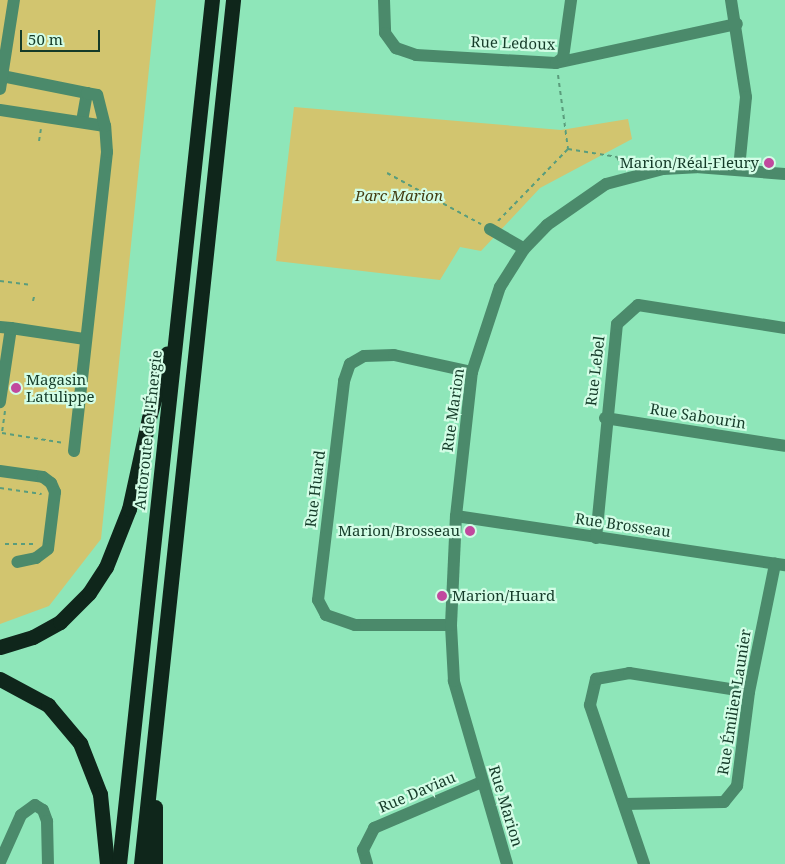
<!DOCTYPE html>
<meta charset="utf-8">
<style>
body{margin:0}
#map{position:relative;width:785px;height:864px;overflow:hidden;background:#8ee6b9;font-family:"Noto Serif",serif}
div>[style]{position:absolute}
.green>*{inset:0;background:#d2c56f}
.path>*{height:2px;margin-top:-1px;transform-origin:0;background:repeating-linear-gradient(90deg,#5a9d7c 0 4px,transparent 0 8px)}
.minor>*{height:12px;margin:-6px;padding:0 6px;transform-origin:6px;border-radius:6px;background:#4b8a6b}
.highway>*{height:15px;margin:-7.5px;padding:0 7.5px;transform-origin:7.5px;border-radius:7.5px;background:#0f261b}
.dots>*{width:14px;height:14px;translate:-50% -50%;box-sizing:border-box;border:2px solid #d3fde6;border-radius:50%}
span{translate:-50% -50%;white-space:nowrap;text-align:center;line-height:1.15;-webkit-text-stroke:4.5px #d3fde6;paint-order:stroke}
.street-label{font-size:15px;color:#153b29}
.poi-label{font-size:15px;color:#153b29}
.right{translate:-100% -50%;text-align:right}
.left{translate:0 -50%;text-align:left}
.park-label{font-size:15px;color:#433d12;font-style:italic}
.scale{position:absolute;left:20px;top:30px;width:80px;height:22px;box-sizing:border-box;border:2px solid #153b29;border-top:0;padding-left:6px;font-size:15px;line-height:18px;white-space:nowrap;color:#153b29;-webkit-text-stroke:4px #d3fde6;paint-order:stroke}
</style>
<div id="map">
<div class="green">
<div style="clip-path:polygon(0 0,156px 0,101px 539px,49px 606px,0 624px)"></div>
<div style="clip-path:polygon(294px 107px,561px 130px,628px 119px,632px 139px,540px 188px,481px 251px,460px 247px,440px 280px,276px 261px)"></div>
</div>
<div class="path">
<div style="left:558px;top:75px;width:75px;rotate:82.3deg"></div>
<div style="left:568px;top:149px;width:50px;rotate:9.3deg"></div>
<div style="left:617px;top:157px;width:13px;rotate:63deg"></div>
<div style="left:39px;top:141px;width:12px;rotate:-81deg"></div>
<div style="left:387px;top:173px;width:107px;rotate:28.5deg"></div>
<div style="left:498px;top:221px;width:100px;rotate:-45.8deg"></div>
<div style="left:0;top:281px;width:32px;rotate:7deg"></div>
<div style="left:33px;top:301px;width:8px;rotate:-76deg"></div>
<div style="left:5px;top:411px;width:22px;rotate:98deg"></div>
<div style="left:2px;top:433px;width:63px;rotate:9.2deg"></div>
<div style="left:0;top:488px;width:42px;rotate:8.1deg"></div>
<div style="left:5px;top:544px;width:32px"></div>
</div>
<div class="minor">
<div style="left:384px;top:0;width:33px;rotate:88deg"></div>
<div style="left:385px;top:33px;width:19px;rotate:54deg"></div>
<div style="left:396px;top:48px;width:21px;rotate:19deg"></div>
<div style="left:416px;top:55px;width:140px;rotate:3.3deg"></div>
<div style="left:556px;top:63px;width:185px;rotate:-12.2deg"></div>
<div style="left:731px;top:0;width:98px;rotate:81.2deg"></div>
<div style="left:746px;top:97px;width:71px;rotate:95.6deg"></div>
<div style="left:556px;top:63px;width:9px;rotate:-36deg"></div>
<div style="left:563px;top:58px;width:59px;rotate:-82.1deg"></div>
<div style="left:2px;top:76px;width:87px;rotate:11.3deg"></div>
<div style="left:87px;top:93px;width:29px;rotate:100deg"></div>
<div style="left:0;top:89px;width:90px;rotate:-81.1deg"></div>
<div style="left:0;top:110px;width:106px;rotate:8.7deg"></div>
<div style="left:490px;top:229px;width:39px;rotate:30deg"></div>
<div style="left:0;top:327px;width:11px;rotate:5deg"></div>
<div style="left:11px;top:328px;width:75px;rotate:98.5deg"></div>
<div style="left:11px;top:328px;width:75px;rotate:8.5deg"></div>
<div style="left:605px;top:418px;width:182px;rotate:8.8deg"></div>
<div style="left:74px;top:451px;width:301px;rotate:-83.7deg"></div>
<div style="left:107px;top:152px;width:26px;rotate:-94deg"></div>
<div style="left:105px;top:126px;width:32px;rotate:-104deg"></div>
<div style="left:97px;top:95px;width:10px;rotate:-169deg"></div>
<div style="left:0;top:471px;width:43px;rotate:7.9deg"></div>
<div style="left:43px;top:477px;width:10px;rotate:37deg"></div>
<div style="left:51px;top:483px;width:10px;rotate:66deg"></div>
<div style="left:55px;top:492px;width:57px;rotate:97deg"></div>
<div style="left:48px;top:549px;width:15px;rotate:143deg"></div>
<div style="left:36px;top:558px;width:19px;rotate:168deg"></div>
<div style="left:456px;top:516px;width:333px;rotate:8.5deg"></div>
<div style="left:596px;top:538px;width:215px;rotate:-84.4deg"></div>
<div style="left:617px;top:324px;width:28px;rotate:-42deg"></div>
<div style="left:638px;top:305px;width:149px;rotate:8.9deg"></div>
<div style="left:451px;top:625px;width:96px;rotate:180deg"></div>
<div style="left:355px;top:625px;width:31px;rotate:-161deg"></div>
<div style="left:326px;top:615px;width:17px;rotate:-118deg"></div>
<div style="left:318px;top:600px;width:221px;rotate:-83.2deg"></div>
<div style="left:344px;top:381px;width:18px;rotate:-71deg"></div>
<div style="left:350px;top:364px;width:16px;rotate:-30deg"></div>
<div style="left:364px;top:356px;width:30px;rotate:-2deg"></div>
<div style="left:394px;top:355px;width:80px;rotate:12.3deg"></div>
<div style="left:624px;top:804px;width:100px;rotate:-1.1deg"></div>
<div style="left:724px;top:802px;width:21px;rotate:-51deg"></div>
<div style="left:737px;top:786px;width:95px;rotate:-82.7deg"></div>
<div style="left:749px;top:692px;width:131px;rotate:-78.5deg"></div>
<div style="left:0;top:862px;width:51px;rotate:-65.9deg"></div>
<div style="left:21px;top:815px;width:17px;rotate:-36deg"></div>
<div style="left:35px;top:805px;width:9px;rotate:32deg"></div>
<div style="left:43px;top:810px;width:12px;rotate:70deg"></div>
<div style="left:47px;top:821px;width:43px;rotate:88.7deg"></div>
<div style="left:367px;top:864px;width:15px;rotate:-106deg"></div>
<div style="left:363px;top:850px;width:25px;rotate:-63deg"></div>
<div style="left:374px;top:828px;width:117px;rotate:-23.1deg"></div>
<div style="left:507px;top:864px;width:191px;rotate:-106.2deg"></div>
<div style="left:454px;top:681px;width:56px;rotate:-93.1deg"></div>
<div style="left:451px;top:625px;width:109px;rotate:-87.4deg"></div>
<div style="left:456px;top:516px;width:145px;rotate:-83.7deg"></div>
<div style="left:472px;top:372px;width:89px;rotate:-71.8deg"></div>
<div style="left:500px;top:287px;width:45px;rotate:-57.7deg"></div>
<div style="left:524px;top:249px;width:33px;rotate:-46deg"></div>
<div style="left:547px;top:225px;width:72px;rotate:-34.8deg"></div>
<div style="left:606px;top:184px;width:59px;rotate:-14.7deg"></div>
<div style="left:663px;top:169px;width:33px;rotate:-3deg"></div>
<div style="left:696px;top:167px;width:89px;rotate:4.5deg"></div>
<div style="left:644px;top:864px;width:168px;rotate:-108.8deg"></div>
<div style="left:590px;top:705px;width:27px;rotate:-77deg"></div>
<div style="left:596px;top:679px;width:34px;rotate:-10deg"></div>
<div style="left:629px;top:673px;width:121px;rotate:9deg"></div>
</div>
<div class="highway">
<div style="left:0;top:647px;width:34px;rotate:-17deg"></div>
<div style="left:33px;top:637px;width:31px;rotate:-29deg"></div>
<div style="left:60px;top:622px;width:41px;rotate:-45deg"></div>
<div style="left:89px;top:593px;width:31px;rotate:-57deg"></div>
<div style="left:106px;top:567px;width:62px;rotate:-68.4deg"></div>
<div style="left:129px;top:509px;width:93px;rotate:-77.6deg"></div>
<div style="left:149px;top:418px;width:67px;rotate:-74.5deg"></div>
<div style="left:0;top:679px;width:55px;rotate:28.4deg"></div>
<div style="left:48px;top:705px;width:50px;rotate:49.9deg"></div>
<div style="left:80px;top:743px;width:55px;rotate:68.6deg"></div>
<div style="left:100px;top:794px;width:70px;rotate:84.3deg"></div>
<div style="left:119px;top:864px;width:869px;rotate:-83.86deg"></div>
<div style="left:141px;top:864px;width:869px;rotate:-83.92deg"></div>
<div style="left:155px;top:864px;width:57px;rotate:-90deg"></div>
</div>
<div class="dots">
<div style="left:769px;top:163px;background:#c1499e"></div>
<div style="left:16px;top:388px;background:#c1499e"></div>
<div style="left:470px;top:531px;background:#c1499e"></div>
<div style="left:442px;top:596px;background:#c1499e"></div>
</div>
<div class="street-label">
<span style="left:513px;top:43px;rotate:2deg">Rue Ledoux</span>
<span style="left:595px;top:371px;rotate:-83deg">Rue Lebel</span>
<span style="left:453px;top:410px;rotate:-82deg">Rue Marion</span>
<span style="left:698px;top:416px;rotate:9deg">Rue Sabourin</span>
<span style="left:148px;top:430px;rotate:-84deg">Autoroute de l'Énergie</span>
<span style="left:315px;top:489px;rotate:-83deg">Rue Huard</span>
<span style="left:623px;top:525px;rotate:8deg">Rue Brosseau</span>
<span style="left:734px;top:702px;rotate:-81deg">Rue Émilien Launier</span>
<span style="left:417px;top:792px;rotate:-23deg">Rue Daviau</span>
<span style="left:506px;top:806px;rotate:73deg">Rue Marion</span>
</div>
<div class="poi-label">
<span class="right" style="left:759px;top:163px">Marion/Réal-Fleury</span>
<span class="left" style="left:26px;top:388px">Magasin<br>Latulippe</span>
<span class="right" style="left:460px;top:531px">Marion/Brosseau</span>
<span class="left" style="left:452px;top:596px">Marion/Huard</span>
</div>
<div class="park-label">
<span style="left:399px;top:196px">Parc Marion</span>
</div>
<div class="scale">50 m</div>
</div>
